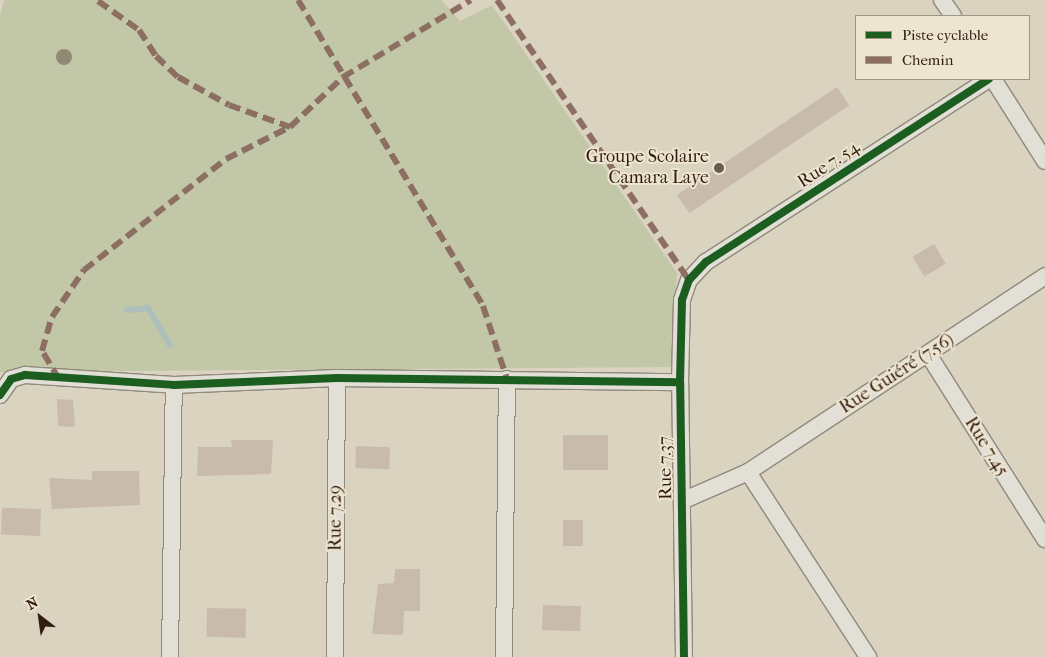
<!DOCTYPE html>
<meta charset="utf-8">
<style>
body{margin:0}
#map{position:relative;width:1045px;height:657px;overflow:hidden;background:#dad3c0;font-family:"IM FELL French Canon",serif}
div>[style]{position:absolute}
.green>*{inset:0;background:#c2c8a7}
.stream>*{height:6px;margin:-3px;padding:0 3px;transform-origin:3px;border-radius:3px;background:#acbfba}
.building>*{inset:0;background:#c9baae;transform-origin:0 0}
.roads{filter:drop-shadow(1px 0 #90897d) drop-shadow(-1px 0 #90897d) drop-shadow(0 1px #90897d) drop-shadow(0 -1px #90897d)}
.minor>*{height:16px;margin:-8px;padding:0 8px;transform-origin:8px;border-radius:8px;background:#e2dfd6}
.quiet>*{height:6px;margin-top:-3px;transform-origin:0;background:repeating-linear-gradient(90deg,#8d6e63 0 12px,transparent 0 18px)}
.cycleway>*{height:8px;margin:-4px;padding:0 4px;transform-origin:4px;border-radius:4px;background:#1b5e20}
.trees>*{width:16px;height:16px;margin:-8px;border-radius:50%;background:#928975}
.dots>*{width:14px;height:14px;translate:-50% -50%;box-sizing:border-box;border:2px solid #eee5d0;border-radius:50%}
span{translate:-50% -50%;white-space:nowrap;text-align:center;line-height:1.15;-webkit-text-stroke:4px #eee5d0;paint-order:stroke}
.poi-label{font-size:18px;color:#311c12}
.right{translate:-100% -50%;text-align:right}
.street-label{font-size:18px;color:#311c12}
.legend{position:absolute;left:855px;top:15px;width:175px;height:65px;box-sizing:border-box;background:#eee5d0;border:1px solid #a29584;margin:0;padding:6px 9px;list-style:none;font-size:15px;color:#311c12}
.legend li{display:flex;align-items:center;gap:10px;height:25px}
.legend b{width:25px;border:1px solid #a29584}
.north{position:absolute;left:15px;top:592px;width:50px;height:50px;-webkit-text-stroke:4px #eee5d0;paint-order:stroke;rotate:330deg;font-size:14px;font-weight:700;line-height:20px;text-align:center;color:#311c12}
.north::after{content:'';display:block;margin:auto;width:18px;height:22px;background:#311c12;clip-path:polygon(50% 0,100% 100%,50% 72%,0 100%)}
</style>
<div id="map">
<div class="green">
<div style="clip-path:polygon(4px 0,441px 0,460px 21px,492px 5px,677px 273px,672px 367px,0 372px,0 16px)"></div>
</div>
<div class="stream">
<div style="left:127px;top:310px;width:21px;rotate:-5deg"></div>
<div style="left:148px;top:308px;width:43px;rotate:59.3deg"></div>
</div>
<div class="building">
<div style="left:837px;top:87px;width:22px;height:193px;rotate:56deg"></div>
<div style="left:934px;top:244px;width:23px;height:25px;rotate:59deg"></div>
<div style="clip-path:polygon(57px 399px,73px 400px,75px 427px,58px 426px)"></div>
<div style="left:563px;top:435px;width:45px;height:35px"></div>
<div style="clip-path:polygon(231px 440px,273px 440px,271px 474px,197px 476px,198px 447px,232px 447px)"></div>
<div style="left:356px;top:446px;width:34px;height:22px;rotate:2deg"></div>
<div style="clip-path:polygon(92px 471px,139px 471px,140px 505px,52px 509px,49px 478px,92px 480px)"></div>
<div style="left:41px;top:509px;width:27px;height:39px;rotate:92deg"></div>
<div style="left:563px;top:520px;width:20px;height:26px"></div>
<div style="clip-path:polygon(395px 569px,420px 569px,420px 611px,404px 611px,403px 635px,372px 634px,378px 584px,394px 583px)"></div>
<div style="left:543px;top:605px;width:38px;height:25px;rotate:2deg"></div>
<div style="left:207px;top:608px;width:39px;height:29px;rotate:1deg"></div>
</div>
<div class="roads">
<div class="minor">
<div style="left:942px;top:0;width:19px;rotate:55deg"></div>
<div style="left:993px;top:79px;width:97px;rotate:57.6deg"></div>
<div style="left:928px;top:354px;width:219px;rotate:57.7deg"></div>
<div style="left:0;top:395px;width:19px;rotate:-55deg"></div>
<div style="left:11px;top:379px;width:15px;rotate:-16deg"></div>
<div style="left:25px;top:375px;width:149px;rotate:3.8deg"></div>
<div style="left:174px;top:385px;width:163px;rotate:-2.5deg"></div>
<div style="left:337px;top:378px;width:343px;rotate:0.7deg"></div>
<div style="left:748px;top:472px;width:221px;rotate:57deg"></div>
<div style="left:682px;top:501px;width:72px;rotate:-23.7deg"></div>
<div style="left:748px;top:472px;width:356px;rotate:-33.4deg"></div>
<div style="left:170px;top:657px;width:272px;rotate:-89.2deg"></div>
<div style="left:335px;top:657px;width:279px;rotate:-89.6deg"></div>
<div style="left:504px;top:657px;width:278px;rotate:-89.4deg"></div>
<div style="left:684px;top:657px;width:275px;rotate:-90.8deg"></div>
<div style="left:680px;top:382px;width:82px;rotate:-88.6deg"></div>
<div style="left:682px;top:300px;width:21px;rotate:-71deg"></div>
<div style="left:689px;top:280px;width:25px;rotate:-47deg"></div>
<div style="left:706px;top:262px;width:337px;rotate:-32.9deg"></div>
</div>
</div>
<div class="quiet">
<div style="left:298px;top:0;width:358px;rotate:58.8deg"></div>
<div style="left:483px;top:306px;width:77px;rotate:71.8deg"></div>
<div style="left:497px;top:0;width:340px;rotate:55.6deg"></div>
<div style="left:98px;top:1px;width:50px;rotate:35.3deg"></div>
<div style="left:139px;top:30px;width:31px;rotate:57deg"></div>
<div style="left:156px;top:56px;width:30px;rotate:44deg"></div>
<div style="left:178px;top:77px;width:58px;rotate:28.8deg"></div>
<div style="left:229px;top:105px;width:65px;rotate:19.8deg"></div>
<div style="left:59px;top:379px;width:33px;rotate:-121deg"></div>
<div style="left:42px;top:351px;width:35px;rotate:-74deg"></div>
<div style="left:52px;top:317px;width:57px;rotate:-55.8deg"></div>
<div style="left:84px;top:270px;width:180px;rotate:-38deg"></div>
<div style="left:226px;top:159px;width:72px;rotate:-26.6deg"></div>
<div style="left:290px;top:127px;width:73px;rotate:-43.3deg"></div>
<div style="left:343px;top:77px;width:149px;rotate:-31deg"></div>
</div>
<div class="cycleway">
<div style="left:0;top:395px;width:19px;rotate:-55deg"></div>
<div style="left:11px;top:379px;width:15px;rotate:-16deg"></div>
<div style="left:25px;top:375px;width:149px;rotate:3.8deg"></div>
<div style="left:174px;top:385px;width:163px;rotate:-2.5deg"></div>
<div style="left:337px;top:378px;width:343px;rotate:0.7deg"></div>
<div style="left:684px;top:657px;width:275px;rotate:-90.8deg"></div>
<div style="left:680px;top:382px;width:82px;rotate:-88.6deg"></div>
<div style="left:682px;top:300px;width:21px;rotate:-71deg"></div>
<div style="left:689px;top:280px;width:25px;rotate:-47deg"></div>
<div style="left:706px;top:262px;width:337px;rotate:-32.9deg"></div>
</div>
<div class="trees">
<div style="left:64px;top:57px"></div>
</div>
<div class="dots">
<div style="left:719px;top:168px;background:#6c5c4f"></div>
</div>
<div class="poi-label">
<span class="right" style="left:709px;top:168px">Groupe Scolaire<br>Camara Laye</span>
</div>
<div class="street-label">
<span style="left:829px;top:165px;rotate:-33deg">Rue 7. 54</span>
<span style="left:897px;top:374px;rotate:-33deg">Rue Guiéré (7.56)</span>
<span style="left:986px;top:447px;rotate:58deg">Rue 7.45</span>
<span style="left:666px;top:468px;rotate:-91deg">Rue 7.37</span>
<span style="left:336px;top:518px;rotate:-90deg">Rue 7.29</span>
</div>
<ul class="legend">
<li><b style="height:6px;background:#1b5e20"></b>Piste cyclable</li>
<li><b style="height:6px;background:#8d6e63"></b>Chemin</li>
</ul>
<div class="north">N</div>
</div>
